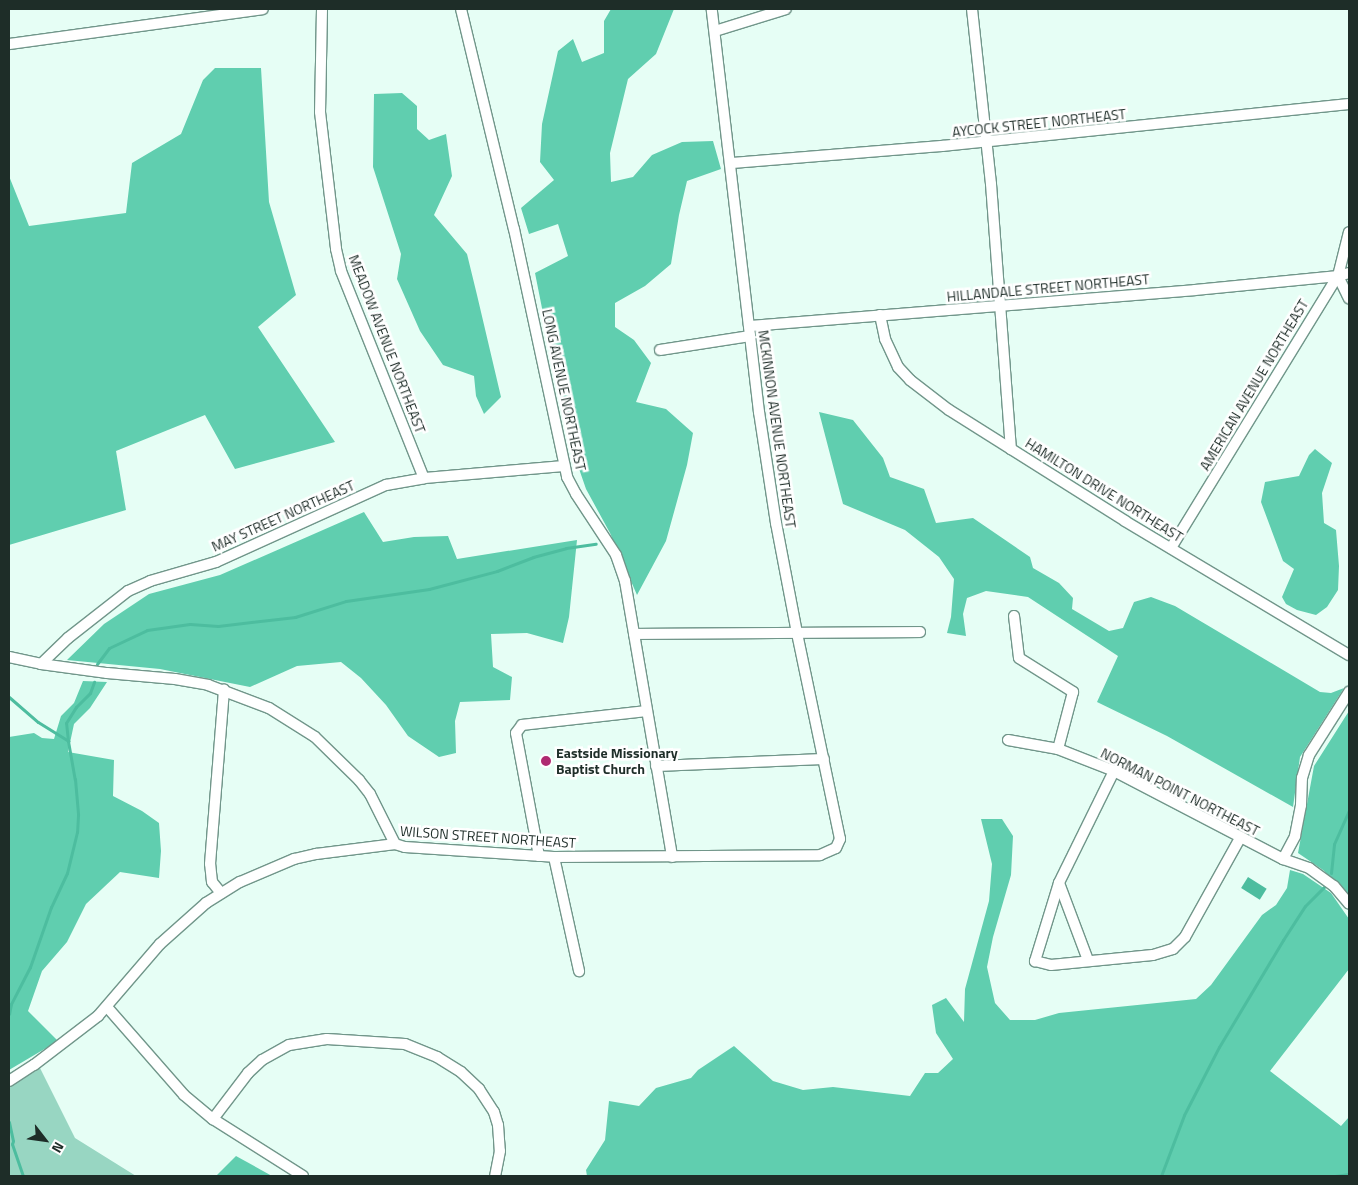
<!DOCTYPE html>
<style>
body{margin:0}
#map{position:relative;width:1358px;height:1185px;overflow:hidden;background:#e6fef5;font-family:"Titillium Web",sans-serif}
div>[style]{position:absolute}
.green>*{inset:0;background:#98d6c2}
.forest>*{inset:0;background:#60ceaf}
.water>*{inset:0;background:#4dbd9f;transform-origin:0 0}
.stream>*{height:3px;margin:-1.5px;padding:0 1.5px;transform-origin:1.5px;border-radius:1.5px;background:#4dbd9f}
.roads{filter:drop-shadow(1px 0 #71968a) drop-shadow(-1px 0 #71968a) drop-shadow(0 1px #71968a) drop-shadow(0 -1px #71968a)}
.minor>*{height:10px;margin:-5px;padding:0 5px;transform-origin:5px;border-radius:5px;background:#fff}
.dots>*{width:14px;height:14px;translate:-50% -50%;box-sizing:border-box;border:2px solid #fff;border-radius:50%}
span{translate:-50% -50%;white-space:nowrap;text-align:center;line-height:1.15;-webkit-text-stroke:5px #fff;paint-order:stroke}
.street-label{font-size:14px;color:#1e2d28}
.poi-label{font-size:14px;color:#1e2d28;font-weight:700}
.left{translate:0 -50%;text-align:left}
.frame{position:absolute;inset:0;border:10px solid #1e2d28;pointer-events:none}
.north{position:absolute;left:20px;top:1115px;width:50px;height:50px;-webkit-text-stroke:4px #fff;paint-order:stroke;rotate:120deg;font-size:14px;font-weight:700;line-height:20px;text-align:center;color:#1e2d28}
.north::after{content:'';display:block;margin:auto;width:18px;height:22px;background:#1e2d28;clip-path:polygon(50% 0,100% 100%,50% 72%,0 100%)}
</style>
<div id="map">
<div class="green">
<div style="clip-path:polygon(40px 1068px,75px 1138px,136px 1176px,9px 1176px,9px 1085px)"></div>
</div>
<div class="forest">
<div style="clip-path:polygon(611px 9px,674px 9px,656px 54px,628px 79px,610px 153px,611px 182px,633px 177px,652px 155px,682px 142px,713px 141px,721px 169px,687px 181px,679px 215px,671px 264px,645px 286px,615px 303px,615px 327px,634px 340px,651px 363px,636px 402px,666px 409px,693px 433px,687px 465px,666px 541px,637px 595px,610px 533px,586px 489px,567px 434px,535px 273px,568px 256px,558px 224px,529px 234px,521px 208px,554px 180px,540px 162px,542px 124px,558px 51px,573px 39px,582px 62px,604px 53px,604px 21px)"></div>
<div style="clip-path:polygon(215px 68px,261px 68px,269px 202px,296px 295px,258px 327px,335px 442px,235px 469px,205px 415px,116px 451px,126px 510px,9px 545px,9px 176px,29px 226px,126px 213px,132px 163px,181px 134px,203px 80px)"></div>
<div style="clip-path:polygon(402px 93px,417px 106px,417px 129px,429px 140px,446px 134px,452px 176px,434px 215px,467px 254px,477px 295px,501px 397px,484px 414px,476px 396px,474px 376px,443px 365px,420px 331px,397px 279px,401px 254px,373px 167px,374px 94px)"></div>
<div style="clip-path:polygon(819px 412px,853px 420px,883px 458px,890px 477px,924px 489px,936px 523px,973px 518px,1030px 557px,1033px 568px,1059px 583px,1073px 598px,1072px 609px,1109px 631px,1123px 628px,1134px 602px,1151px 597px,1175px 606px,1320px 692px,1331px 693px,1344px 688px,1300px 757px,1293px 807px,1167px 736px,1097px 702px,1118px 656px,1028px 597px,986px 591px,967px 598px,963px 614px,966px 636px,947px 633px,951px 617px,954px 579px,939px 557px,905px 530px,843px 504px)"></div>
<div style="clip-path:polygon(1315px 449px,1332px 463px,1322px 493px,1324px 523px,1336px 530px,1339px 566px,1338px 590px,1327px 607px,1316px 615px,1297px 610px,1286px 604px,1282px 597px,1294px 569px,1283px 561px,1261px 502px,1265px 482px,1299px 476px,1309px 455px)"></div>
<div style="clip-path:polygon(364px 512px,383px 542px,414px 537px,448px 536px,457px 559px,577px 540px,569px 617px,563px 643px,527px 633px,491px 634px,493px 667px,512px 677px,510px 700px,460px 702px,455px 721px,456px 753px,439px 757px,408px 736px,386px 705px,361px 678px,341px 662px,297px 666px,250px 687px,160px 669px,67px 660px,104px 624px,149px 594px,220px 575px)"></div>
<div style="clip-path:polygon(83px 681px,107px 682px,90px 708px,74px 724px,68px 752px,114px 760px,113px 796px,142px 811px,159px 823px,161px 851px,159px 878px,120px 872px,86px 904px,67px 942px,42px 971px,28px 1011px,58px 1041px,9px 1070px,9px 737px,34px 733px,42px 738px,54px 739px,61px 716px,74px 703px)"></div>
<div style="clip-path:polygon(1349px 711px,1349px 895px,1323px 870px,1298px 853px,1314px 766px)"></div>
<div style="clip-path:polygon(981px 819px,1002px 819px,1013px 836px,1011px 875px,993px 937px,987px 967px,995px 1003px,1010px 1020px,1035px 1020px,1059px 1013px,1196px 999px,1211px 985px,1262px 915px,1276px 905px,1287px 888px,1290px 870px,1303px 874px,1331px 893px,1349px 919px,1349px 969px,1270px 1071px,1341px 1126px,1349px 1117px,1349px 1176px,587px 1176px,586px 1170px,605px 1140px,609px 1101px,639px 1106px,656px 1088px,691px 1078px,698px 1070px,734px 1046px,773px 1081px,803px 1090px,833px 1087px,910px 1096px,925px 1073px,938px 1073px,953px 1059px,936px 1033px,932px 1005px,946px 998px,964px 1022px,965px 989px,989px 901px,992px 864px)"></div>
<div style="clip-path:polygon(236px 1156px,272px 1176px,216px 1176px)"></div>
</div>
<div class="water">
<div style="left:1248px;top:877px;width:22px;height:13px;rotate:32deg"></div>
</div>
<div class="stream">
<div style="left:97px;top:664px;width:20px;rotate:-53deg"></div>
<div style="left:109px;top:648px;width:42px;rotate:-25.3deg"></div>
<div style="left:147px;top:630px;width:43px;rotate:-7.9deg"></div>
<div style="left:190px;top:624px;width:28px;rotate:4deg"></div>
<div style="left:218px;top:626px;width:78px;rotate:-6.7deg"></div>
<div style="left:295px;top:617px;width:53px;rotate:-17.4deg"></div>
<div style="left:346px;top:601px;width:84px;rotate:-8.2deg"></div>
<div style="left:429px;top:589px;width:70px;rotate:-14.8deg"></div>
<div style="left:497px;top:571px;width:39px;rotate:-21deg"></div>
<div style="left:533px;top:557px;width:34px;rotate:-15deg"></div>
<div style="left:566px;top:548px;width:30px;rotate:-8deg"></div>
<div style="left:9px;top:697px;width:38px;rotate:41deg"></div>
<div style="left:38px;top:722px;width:36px;rotate:32deg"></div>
<div style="left:68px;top:741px;width:39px;rotate:80deg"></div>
<div style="left:75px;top:779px;width:36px;rotate:85deg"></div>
<div style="left:78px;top:815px;width:17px;rotate:93deg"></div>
<div style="left:77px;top:832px;width:42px;rotate:103.7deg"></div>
<div style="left:67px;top:873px;width:38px;rotate:115deg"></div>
<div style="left:51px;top:907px;width:64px;rotate:109.3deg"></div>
<div style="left:30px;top:967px;width:42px;rotate:117.2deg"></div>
<div style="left:11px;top:1004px;width:10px;rotate:101deg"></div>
<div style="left:68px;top:741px;width:18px;rotate:-96deg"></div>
<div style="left:66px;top:723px;width:19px;rotate:-58deg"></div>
<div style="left:76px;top:707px;width:20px;rotate:-45deg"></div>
<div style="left:90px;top:693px;width:12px;rotate:-70deg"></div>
<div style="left:1331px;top:873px;width:29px;rotate:-84deg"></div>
<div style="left:1334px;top:844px;width:36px;rotate:-66deg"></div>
<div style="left:9px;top:1122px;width:19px;rotate:78deg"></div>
<div style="left:13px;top:1141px;width:3px;rotate:108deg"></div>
<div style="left:12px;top:1144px;width:34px;rotate:71deg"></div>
<div style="left:1161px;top:1176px;width:65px;rotate:-69.3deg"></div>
<div style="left:1184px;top:1115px;width:76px;rotate:-62.8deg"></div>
<div style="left:1219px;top:1047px;width:125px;rotate:-59.1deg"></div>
<div style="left:1283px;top:940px;width:40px;rotate:-57.1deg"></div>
<div style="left:1305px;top:906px;width:27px;rotate:-45deg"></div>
<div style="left:1335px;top:1176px;width:14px;rotate:-8deg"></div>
</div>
<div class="roads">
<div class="minor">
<div style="left:322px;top:9px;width:103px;rotate:91.1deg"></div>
<div style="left:320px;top:112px;width:138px;rotate:83.3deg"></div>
<div style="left:336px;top:249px;width:23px;rotate:77deg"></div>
<div style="left:341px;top:271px;width:223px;rotate:68.2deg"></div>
<div style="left:461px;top:9px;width:226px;rotate:76.5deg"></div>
<div style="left:514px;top:229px;width:254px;rotate:77.9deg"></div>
<div style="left:567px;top:477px;width:19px;rotate:62deg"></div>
<div style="left:576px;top:494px;width:73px;rotate:56.7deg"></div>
<div style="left:616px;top:555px;width:28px;rotate:71deg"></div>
<div style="left:625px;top:581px;width:280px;rotate:80.3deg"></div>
<div style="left:972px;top:9px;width:176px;rotate:83.8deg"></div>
<div style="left:991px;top:184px;width:266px;rotate:85.7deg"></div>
<div style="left:715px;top:31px;width:74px;rotate:-17.2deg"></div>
<div style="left:9px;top:44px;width:256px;rotate:-7.8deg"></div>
<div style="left:731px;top:163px;width:212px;rotate:-4.6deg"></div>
<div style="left:942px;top:146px;width:409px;rotate:-5.9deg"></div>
<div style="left:1338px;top:276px;width:25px;rotate:64deg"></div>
<div style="left:880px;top:315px;width:25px;rotate:78deg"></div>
<div style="left:885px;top:339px;width:31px;rotate:65deg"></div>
<div style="left:898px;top:367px;width:18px;rotate:47deg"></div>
<div style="left:910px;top:380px;width:49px;rotate:37.6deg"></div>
<div style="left:949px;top:410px;width:208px;rotate:32.2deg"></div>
<div style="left:1125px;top:521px;width:261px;rotate:30.9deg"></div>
<div style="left:749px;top:326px;width:447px;rotate:-4.6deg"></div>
<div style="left:1195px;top:290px;width:144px;rotate:-5.6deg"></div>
<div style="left:1338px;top:276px;width:11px;rotate:-15deg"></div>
<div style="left:660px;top:350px;width:91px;rotate:-8.8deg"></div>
<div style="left:1171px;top:548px;width:319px;rotate:-58.5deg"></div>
<div style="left:1338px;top:276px;width:45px;rotate:-76deg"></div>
<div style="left:1014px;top:616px;width:42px;rotate:83.2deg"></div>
<div style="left:1019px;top:658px;width:64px;rotate:32.2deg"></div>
<div style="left:1073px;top:692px;width:59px;rotate:104.7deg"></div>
<div style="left:1058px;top:749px;width:60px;rotate:21.4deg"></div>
<div style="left:1114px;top:771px;width:191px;rotate:27.5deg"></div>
<div style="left:1283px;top:859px;width:28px;rotate:19deg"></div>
<div style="left:1309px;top:868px;width:31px;rotate:36deg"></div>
<div style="left:1334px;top:886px;width:23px;rotate:50deg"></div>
<div style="left:634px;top:634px;width:286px;rotate:-0.4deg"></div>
<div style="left:9px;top:657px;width:33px;rotate:12deg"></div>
<div style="left:41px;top:664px;width:67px;rotate:7.8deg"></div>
<div style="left:107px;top:673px;width:68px;rotate:5deg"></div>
<div style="left:175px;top:679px;width:34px;rotate:10deg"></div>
<div style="left:208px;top:685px;width:65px;rotate:20.7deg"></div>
<div style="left:269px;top:708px;width:54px;rotate:32.2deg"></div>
<div style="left:315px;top:737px;width:62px;rotate:44.3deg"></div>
<div style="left:359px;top:780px;width:18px;rotate:52deg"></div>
<div style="left:370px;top:794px;width:56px;rotate:63.4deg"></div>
<div style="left:41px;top:664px;width:37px;rotate:-44deg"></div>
<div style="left:68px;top:638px;width:76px;rotate:-38.1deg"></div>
<div style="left:128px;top:591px;width:24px;rotate:-24deg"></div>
<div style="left:150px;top:581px;width:69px;rotate:-16.1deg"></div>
<div style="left:216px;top:562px;width:187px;rotate:-24.4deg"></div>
<div style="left:386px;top:485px;width:39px;rotate:-10deg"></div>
<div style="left:424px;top:478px;width:141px;rotate:-4.9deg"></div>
<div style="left:1008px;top:740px;width:51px;rotate:10.2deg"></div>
<div style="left:656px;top:766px;width:168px;rotate:-2.4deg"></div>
<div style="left:1114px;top:771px;width:125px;rotate:116.2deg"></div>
<div style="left:1059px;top:883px;width:82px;rotate:107.1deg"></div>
<div style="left:1035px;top:961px;width:16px;rotate:14deg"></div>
<div style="left:1051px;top:965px;width:102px;rotate:-5.6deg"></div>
<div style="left:1153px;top:955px;width:21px;rotate:-17deg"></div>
<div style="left:1173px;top:949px;width:17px;rotate:-45deg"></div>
<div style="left:1185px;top:937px;width:113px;rotate:-60.9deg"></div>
<div style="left:539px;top:856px;width:125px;rotate:-100.6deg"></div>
<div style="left:516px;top:733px;width:10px;rotate:-53deg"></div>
<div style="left:522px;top:725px;width:125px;rotate:-6.4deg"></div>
<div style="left:554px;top:857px;width:117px;rotate:77.6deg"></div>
<div style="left:1283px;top:859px;width:26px;rotate:-62deg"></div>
<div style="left:1295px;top:836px;width:32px;rotate:-79deg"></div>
<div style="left:1301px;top:805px;width:27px;rotate:-88deg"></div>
<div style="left:1302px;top:778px;width:24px;rotate:-73deg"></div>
<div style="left:1309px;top:755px;width:75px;rotate:-57.6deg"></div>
<div style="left:1059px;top:883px;width:82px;rotate:69.4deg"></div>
<div style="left:221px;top:893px;width:14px;rotate:-129deg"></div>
<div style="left:212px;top:882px;width:18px;rotate:-96deg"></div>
<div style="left:210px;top:864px;width:175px;rotate:-85.4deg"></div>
<div style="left:107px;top:1007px;width:117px;rotate:48.8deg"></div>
<div style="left:184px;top:1095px;width:38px;rotate:40deg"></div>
<div style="left:9px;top:1081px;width:30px;rotate:-33deg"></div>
<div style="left:34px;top:1065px;width:81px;rotate:-37.4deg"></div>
<div style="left:98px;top:1016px;width:95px;rotate:-49.3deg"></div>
<div style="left:160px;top:944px;width:62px;rotate:-41.7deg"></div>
<div style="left:206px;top:903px;width:40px;rotate:-32deg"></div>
<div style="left:240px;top:882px;width:59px;rotate:-23.1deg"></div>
<div style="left:294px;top:859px;width:23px;rotate:-13deg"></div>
<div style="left:316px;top:854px;width:80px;rotate:-7.2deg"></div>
<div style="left:395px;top:844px;width:10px;rotate:17deg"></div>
<div style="left:405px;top:847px;width:149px;rotate:3.8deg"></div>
<div style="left:554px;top:857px;width:266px;rotate:-0.4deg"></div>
<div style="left:820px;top:855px;width:17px;rotate:-24deg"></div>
<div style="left:836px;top:848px;width:10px;rotate:-66deg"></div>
<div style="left:840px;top:839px;width:210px;rotate:-101.8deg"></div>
<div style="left:797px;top:633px;width:112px;rotate:-100.8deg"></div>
<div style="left:776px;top:523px;width:112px;rotate:-98.7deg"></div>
<div style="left:759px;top:412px;width:406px;rotate:-96.7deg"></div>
<div style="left:303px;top:1176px;width:107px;rotate:-147.7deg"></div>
<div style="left:213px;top:1119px;width:58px;rotate:-52.7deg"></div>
<div style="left:248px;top:1073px;width:19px;rotate:-43deg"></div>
<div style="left:262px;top:1060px;width:31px;rotate:-29deg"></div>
<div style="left:289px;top:1045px;width:38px;rotate:-9deg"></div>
<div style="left:327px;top:1039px;width:78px;rotate:3.7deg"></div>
<div style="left:405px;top:1044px;width:35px;rotate:22deg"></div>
<div style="left:437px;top:1057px;width:28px;rotate:32deg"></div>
<div style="left:461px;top:1072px;width:25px;rotate:43deg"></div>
<div style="left:479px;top:1089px;width:27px;rotate:57deg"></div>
<div style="left:494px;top:1112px;width:14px;rotate:73deg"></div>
<div style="left:498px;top:1125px;width:26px;rotate:86deg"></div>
<div style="left:500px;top:1151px;width:25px;rotate:101deg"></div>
</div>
</div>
<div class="dots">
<div style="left:546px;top:761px;background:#af2a71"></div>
</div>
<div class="street-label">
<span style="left:1039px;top:123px;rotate:-6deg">AYCOCK STREET NORTHEAST</span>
<span style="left:1048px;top:288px;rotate:-5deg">HILLANDALE STREET NORTHEAST</span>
<span style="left:387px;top:344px;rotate:69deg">MEADOW AVENUE NORTHEAST</span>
<span style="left:1254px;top:385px;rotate:-59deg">AMERICAN AVENUE NORTHEAST</span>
<span style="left:564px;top:390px;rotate:78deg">LONG AVENUE NORTHEAST</span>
<span style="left:777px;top:429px;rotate:82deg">MCKINNON AVENUE NORTHEAST</span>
<span style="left:1104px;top:490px;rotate:32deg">HAMILTON DRIVE NORTHEAST</span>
<span style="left:283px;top:516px;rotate:-24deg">MAY STREET NORTHEAST</span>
<span style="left:1180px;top:792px;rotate:27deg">NORMAN POINT NORTHEAST</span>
<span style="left:488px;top:837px;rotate:4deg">WILSON STREET NORTHEAST</span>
</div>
<div class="poi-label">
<span class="left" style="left:556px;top:761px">Eastside Missionary<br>Baptist Church</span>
</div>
<div class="frame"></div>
<div class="north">N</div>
</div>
